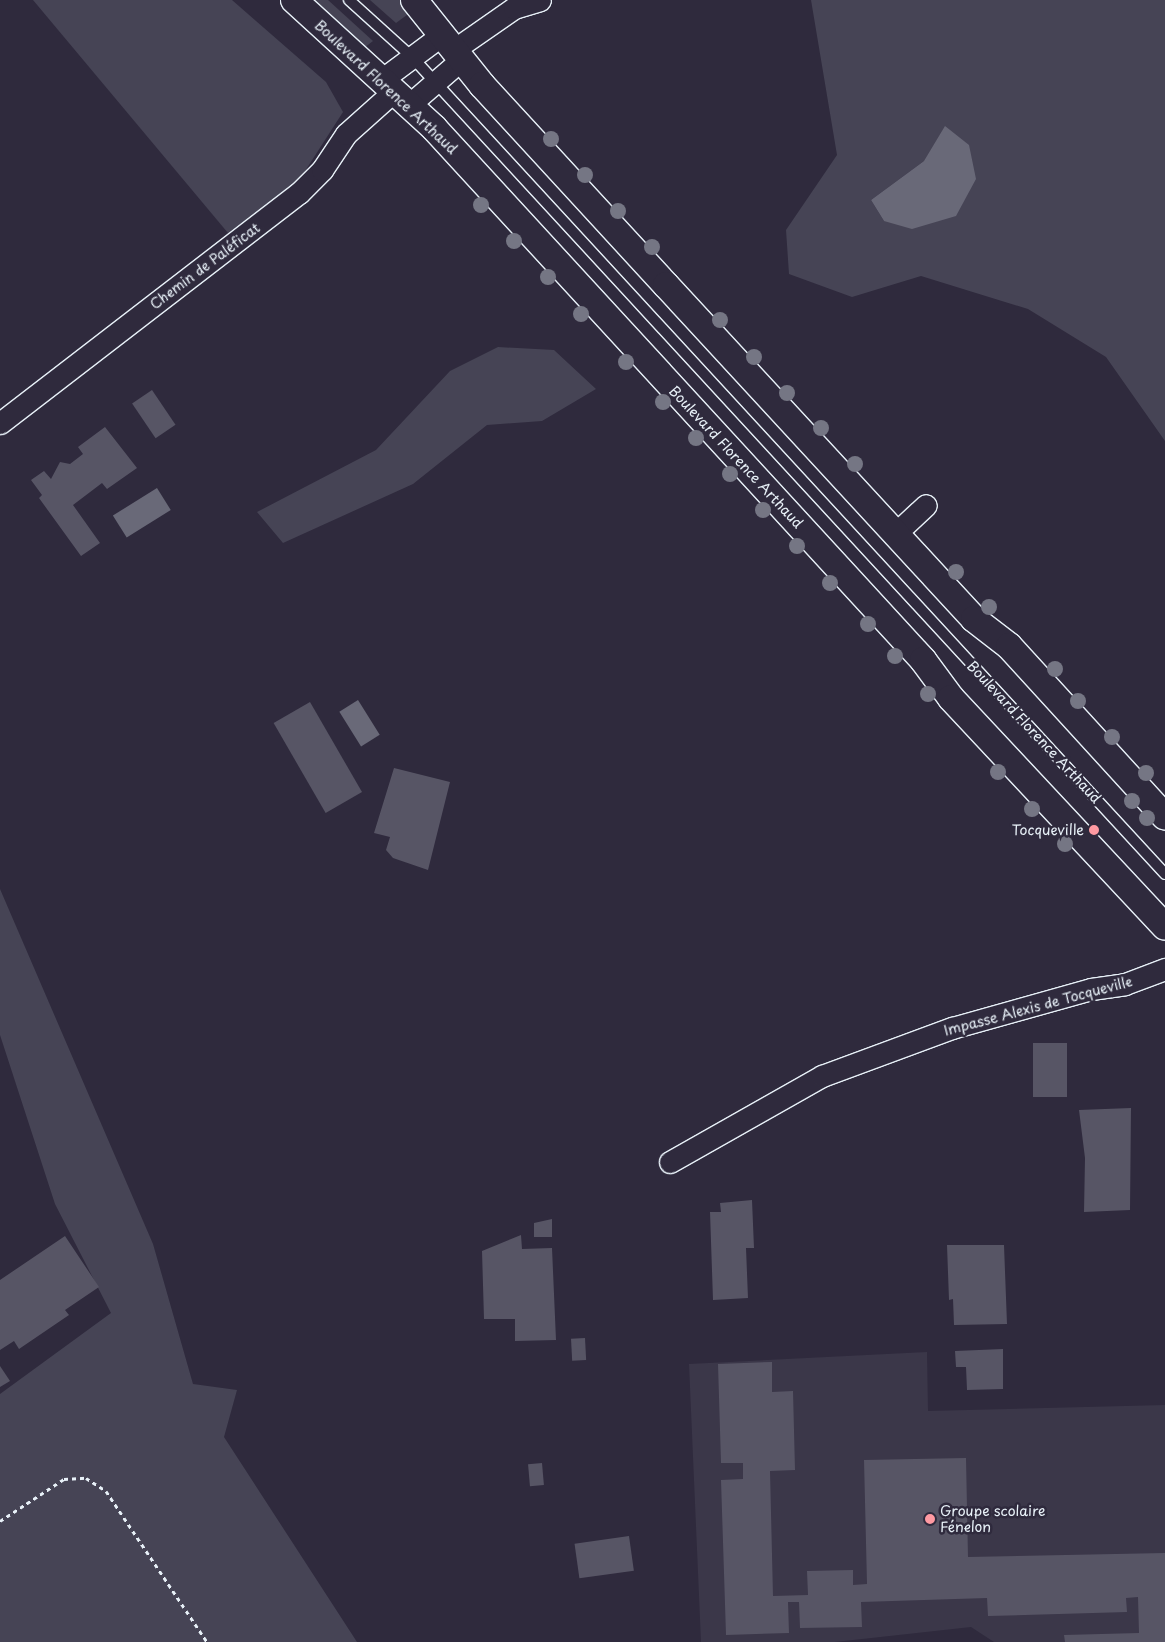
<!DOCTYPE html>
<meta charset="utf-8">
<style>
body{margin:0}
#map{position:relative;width:1165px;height:1642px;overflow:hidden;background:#2f2a3d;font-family:"Playpen Sans",sans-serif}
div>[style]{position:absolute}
.built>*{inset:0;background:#3b3749}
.green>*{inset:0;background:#464455}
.water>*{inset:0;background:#696978;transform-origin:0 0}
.building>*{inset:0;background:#575565;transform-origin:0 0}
.path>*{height:3px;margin-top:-1.5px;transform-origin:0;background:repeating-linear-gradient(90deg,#e8f1f8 0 4px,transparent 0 8px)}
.roads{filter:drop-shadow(1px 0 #e8f1f8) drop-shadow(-1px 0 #e8f1f8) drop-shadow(0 1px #e8f1f8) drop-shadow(0 -1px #e8f1f8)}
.service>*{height:10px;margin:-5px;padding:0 5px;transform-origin:5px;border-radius:5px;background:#2f2a3d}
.minor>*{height:21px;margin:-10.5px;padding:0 10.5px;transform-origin:10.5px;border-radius:10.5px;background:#2f2a3d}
.tertiary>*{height:26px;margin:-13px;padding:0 13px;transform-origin:13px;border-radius:13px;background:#2f2a3d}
.trees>*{width:16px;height:16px;margin:-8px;border-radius:50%;background:#757684}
.dots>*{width:14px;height:14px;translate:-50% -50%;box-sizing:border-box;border:2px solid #2f2a3d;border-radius:50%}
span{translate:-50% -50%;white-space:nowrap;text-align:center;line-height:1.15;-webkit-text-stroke:5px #2f2a3d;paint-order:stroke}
.street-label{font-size:14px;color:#e8f1f8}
.poi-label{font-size:14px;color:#e8f1f8}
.right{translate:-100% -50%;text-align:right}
.left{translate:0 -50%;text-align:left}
</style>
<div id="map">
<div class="built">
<div style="clip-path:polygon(927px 1352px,928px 1411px,1165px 1405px,1165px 1642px,994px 1642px,971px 1627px,835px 1642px,701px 1642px,689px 1364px)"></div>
</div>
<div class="green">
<div style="clip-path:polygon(33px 0,232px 0,326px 82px,343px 112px,298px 182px,228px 233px)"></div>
<div style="clip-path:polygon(305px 0,328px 0,373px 41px,360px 51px)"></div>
<div style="clip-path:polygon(370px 0,402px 0,411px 12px,396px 23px)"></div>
<div style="clip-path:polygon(evenodd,811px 0,1165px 0,1165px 441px,1106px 357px,1028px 309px,921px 276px,852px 297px,789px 274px,786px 230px,837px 155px,811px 0,924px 161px,884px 221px,871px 200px,924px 161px)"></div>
<div style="clip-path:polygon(498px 347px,554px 350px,596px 389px,542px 421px,487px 425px,413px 484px,283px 543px,257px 512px,376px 450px,450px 371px)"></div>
<div style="clip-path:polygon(0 889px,153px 1244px,193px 1384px,237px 1390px,224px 1437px,357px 1642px,0 1642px,0 1394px,111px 1313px,55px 1204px,0 1035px)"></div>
</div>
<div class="water">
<div style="clip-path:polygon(945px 126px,969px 145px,976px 179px,956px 216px,912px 229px,884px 221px,871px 200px,924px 161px)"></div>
<div style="left:157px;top:488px;width:26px;height:52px;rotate:58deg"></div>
<div style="left:358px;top:700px;width:41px;height:22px;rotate:58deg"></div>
</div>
<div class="building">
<div style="left:152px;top:390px;width:42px;height:24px;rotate:56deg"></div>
<div style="clip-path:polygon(105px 427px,137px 468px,107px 489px,102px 483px,73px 505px,100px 543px,81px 556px,39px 498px,42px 495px,31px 480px,44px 471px,51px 479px,60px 462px,70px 464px,83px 454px,78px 447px)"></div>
<div style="left:310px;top:702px;width:104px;height:42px;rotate:60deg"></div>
<div style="clip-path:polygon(394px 768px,450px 782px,428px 870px,393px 858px,386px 850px,390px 837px,374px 833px)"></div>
<div style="left:1033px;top:1043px;width:34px;height:54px"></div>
<div style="clip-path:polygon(1131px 1108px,1130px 1210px,1084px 1212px,1085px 1158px,1079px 1110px)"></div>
<div style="clip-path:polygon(752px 1200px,754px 1248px,746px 1248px,748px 1298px,713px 1300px,710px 1212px,721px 1212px,720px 1203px)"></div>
<div style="clip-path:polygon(552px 1219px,552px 1237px,534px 1237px,534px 1223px)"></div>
<div style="clip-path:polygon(521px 1235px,522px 1249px,552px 1248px,556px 1340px,515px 1341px,515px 1319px,484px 1319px,482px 1251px)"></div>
<div style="clip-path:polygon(65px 1236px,99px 1287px,65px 1310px,69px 1315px,19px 1349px,14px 1341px,0 1350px,0 1280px)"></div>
<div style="clip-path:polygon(947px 1245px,1004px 1245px,1007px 1324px,954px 1325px,953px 1299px,949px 1300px)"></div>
<div style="left:585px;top:1338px;width:22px;height:14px;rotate:87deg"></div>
<div style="clip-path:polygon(1003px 1349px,1003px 1389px,967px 1390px,966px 1367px,956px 1367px,955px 1351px)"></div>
<div style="clip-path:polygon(772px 1362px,772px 1392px,793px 1391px,795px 1470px,770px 1471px,773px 1596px,808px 1595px,807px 1571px,853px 1570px,853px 1585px,867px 1584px,864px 1460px,966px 1458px,968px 1557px,1165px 1553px,1165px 1642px,1065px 1642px,1064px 1635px,1139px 1633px,1138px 1597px,1126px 1598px,1127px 1612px,988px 1616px,987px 1598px,861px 1602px,862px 1627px,800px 1628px,799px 1602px,788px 1602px,789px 1633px,726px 1635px,721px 1480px,743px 1479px,743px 1463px,721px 1463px,718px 1364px)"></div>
<div style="clip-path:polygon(0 1366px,10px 1381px,0 1387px)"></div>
<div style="left:542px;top:1463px;width:22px;height:14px;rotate:85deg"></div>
<div style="left:629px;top:1536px;width:35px;height:55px;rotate:82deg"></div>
</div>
<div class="path">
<div style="left:0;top:1521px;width:77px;rotate:-33.3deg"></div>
<div style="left:64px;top:1479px;width:22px;rotate:-3deg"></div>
<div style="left:86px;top:1478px;width:24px;rotate:33deg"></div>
<div style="left:106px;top:1491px;width:182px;rotate:56.2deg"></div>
</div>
<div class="roads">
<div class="service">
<div style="left:349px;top:0;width:85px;rotate:42.1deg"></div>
<div style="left:412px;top:57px;width:1111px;rotate:47.33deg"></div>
</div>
<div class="minor">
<div style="left:455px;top:49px;width:72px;rotate:-34.8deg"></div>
<div style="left:514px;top:8px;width:27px;rotate:-17deg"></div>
<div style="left:380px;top:81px;width:79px;rotate:-36.7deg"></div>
<div style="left:409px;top:105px;width:70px;rotate:-41deg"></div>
<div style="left:0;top:423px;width:377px;rotate:-37.6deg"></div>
<div style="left:299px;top:193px;width:33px;rotate:-45deg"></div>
<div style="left:322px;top:170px;width:43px;rotate:-56.3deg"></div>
<div style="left:346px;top:134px;width:63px;rotate:-41.8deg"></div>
<div style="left:895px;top:534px;width:42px;rotate:-43.1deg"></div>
<div style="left:670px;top:1162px;width:175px;rotate:-29.5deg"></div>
<div style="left:822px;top:1076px;width:139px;rotate:-20.3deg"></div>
<div style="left:952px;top:1028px;width:144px;rotate:-15.7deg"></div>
<div style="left:1091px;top:989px;width:34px;rotate:-8deg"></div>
<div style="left:1125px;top:984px;width:43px;rotate:-20.6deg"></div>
</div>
<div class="tertiary">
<div style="left:294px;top:0;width:190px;rotate:42.4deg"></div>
<div style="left:434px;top:128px;width:723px;rotate:47.41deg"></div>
<div style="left:923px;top:660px;width:47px;rotate:53.6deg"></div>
<div style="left:951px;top:698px;width:313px;rotate:46.9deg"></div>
<div style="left:414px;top:0;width:109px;rotate:51.3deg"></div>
<div style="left:482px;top:85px;width:272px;rotate:47.4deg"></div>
<div style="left:666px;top:285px;width:454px;rotate:47.3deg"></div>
<div style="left:974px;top:619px;width:44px;rotate:37.6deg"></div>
<div style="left:1009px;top:646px;width:231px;rotate:47.6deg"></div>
</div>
</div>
<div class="trees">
<div style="left:551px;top:139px"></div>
<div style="left:585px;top:175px"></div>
<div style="left:481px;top:205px"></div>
<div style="left:618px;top:211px"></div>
<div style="left:514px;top:241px"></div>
<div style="left:652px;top:247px"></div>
<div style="left:548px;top:277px"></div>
<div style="left:581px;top:314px"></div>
<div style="left:720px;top:320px"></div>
<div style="left:754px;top:357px"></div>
<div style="left:626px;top:362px"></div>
<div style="left:787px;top:393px"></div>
<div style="left:663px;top:402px"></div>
<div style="left:821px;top:428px"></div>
<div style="left:696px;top:438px"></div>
<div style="left:855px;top:464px"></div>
<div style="left:730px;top:474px"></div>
<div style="left:763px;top:510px"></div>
<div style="left:797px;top:546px"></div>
<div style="left:956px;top:572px"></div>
<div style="left:830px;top:583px"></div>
<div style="left:989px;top:607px"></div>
<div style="left:868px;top:624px"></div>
<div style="left:895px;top:656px"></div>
<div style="left:1055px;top:669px"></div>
<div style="left:928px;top:694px"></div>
<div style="left:1078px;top:701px"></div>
<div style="left:1112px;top:737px"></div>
<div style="left:998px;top:772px"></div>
<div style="left:1146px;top:773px"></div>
<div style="left:1132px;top:801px"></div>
<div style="left:1032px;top:809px"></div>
<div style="left:1147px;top:818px"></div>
<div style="left:1065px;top:844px"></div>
</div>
<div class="dots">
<div style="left:1094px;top:830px;background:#ff9aa2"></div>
<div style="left:930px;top:1519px;background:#ff9aa2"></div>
</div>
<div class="street-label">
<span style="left:386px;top:87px;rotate:43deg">Boulevard Florence Arthaud</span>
<span style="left:205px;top:266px;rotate:-37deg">Chemin de Paléficat</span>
<span style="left:736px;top:457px;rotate:47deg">Boulevard Florence Arthaud</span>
<span style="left:1034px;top:732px;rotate:47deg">Boulevard Florence Arthaud</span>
<span style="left:1038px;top:1006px;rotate:-15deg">Impasse Alexis de Tocqueville</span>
</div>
<div class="poi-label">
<span class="right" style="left:1084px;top:830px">Tocqueville</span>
<span class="left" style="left:940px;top:1519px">Groupe scolaire<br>Fénelon</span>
</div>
</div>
